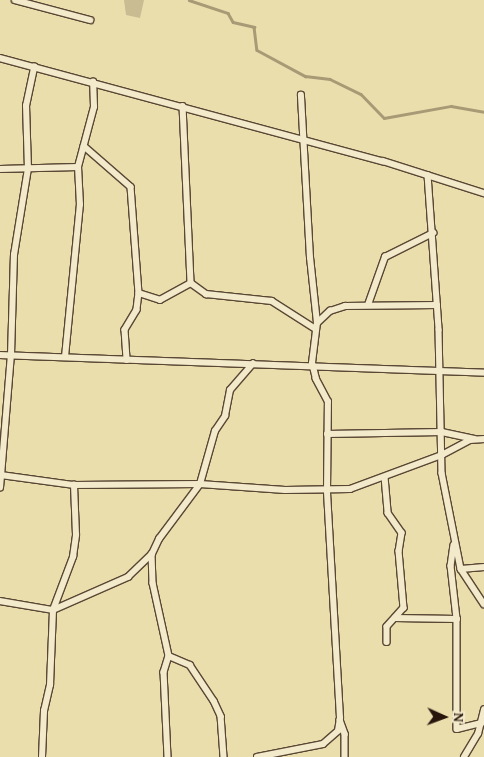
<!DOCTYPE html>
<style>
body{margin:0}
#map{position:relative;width:484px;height:757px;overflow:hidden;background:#ebdead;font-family:"Gentium Book Plus",serif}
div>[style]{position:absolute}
.green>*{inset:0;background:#cabc92}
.stream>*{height:2.5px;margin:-1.25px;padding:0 1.25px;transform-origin:1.25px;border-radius:1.25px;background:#a99a76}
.roads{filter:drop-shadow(1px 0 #594734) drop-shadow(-1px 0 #594734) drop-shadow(0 1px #594734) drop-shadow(0 -1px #594734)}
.minor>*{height:5.5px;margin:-2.75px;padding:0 2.75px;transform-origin:2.75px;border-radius:2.75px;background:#f2eaca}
span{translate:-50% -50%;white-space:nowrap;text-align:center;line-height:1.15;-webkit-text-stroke:4.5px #f2eaca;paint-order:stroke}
.north{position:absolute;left:419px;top:692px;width:50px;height:50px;-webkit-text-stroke:4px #f2eaca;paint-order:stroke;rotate:92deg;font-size:14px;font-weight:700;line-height:20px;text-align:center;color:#28150c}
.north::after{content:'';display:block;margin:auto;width:18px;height:22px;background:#28150c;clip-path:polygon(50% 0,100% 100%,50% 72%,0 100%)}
</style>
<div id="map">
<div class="green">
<div style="clip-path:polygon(124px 0,144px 0,140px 18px,126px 15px)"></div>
</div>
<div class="stream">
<div style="left:189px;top:0;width:41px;rotate:18.4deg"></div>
<div style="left:228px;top:13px;width:10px;rotate:61deg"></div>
<div style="left:233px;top:22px;width:22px;rotate:13deg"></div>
<div style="left:254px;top:27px;width:23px;rotate:83deg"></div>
<div style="left:257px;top:50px;width:55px;rotate:28.4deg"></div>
<div style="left:305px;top:76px;width:25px;rotate:7deg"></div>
<div style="left:330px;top:79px;width:34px;rotate:26deg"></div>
<div style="left:361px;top:94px;width:33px;rotate:46deg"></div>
<div style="left:384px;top:118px;width:68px;rotate:-10.2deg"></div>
<div style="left:451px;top:106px;width:34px;rotate:10deg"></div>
</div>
<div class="roads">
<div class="minor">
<div style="left:15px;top:0;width:78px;rotate:14.9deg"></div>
<div style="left:0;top:58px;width:397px;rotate:15.1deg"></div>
<div style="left:383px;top:161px;width:106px;rotate:17.6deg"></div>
<div style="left:183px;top:106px;width:177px;rotate:87.4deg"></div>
<div style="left:84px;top:146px;width:62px;rotate:41.1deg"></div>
<div style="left:131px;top:187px;width:106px;rotate:85.7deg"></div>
<div style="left:139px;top:293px;width:17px;rotate:97deg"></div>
<div style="left:137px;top:310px;width:23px;rotate:121deg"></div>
<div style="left:125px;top:330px;width:30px;rotate:86deg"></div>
<div style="left:0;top:169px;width:78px;rotate:-1.5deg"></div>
<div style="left:428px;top:175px;width:155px;rotate:85.9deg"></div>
<div style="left:439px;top:330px;width:143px;rotate:88.8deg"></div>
<div style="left:442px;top:473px;width:98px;rotate:78.8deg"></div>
<div style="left:461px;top:569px;width:42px;rotate:56.7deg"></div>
<div style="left:139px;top:293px;width:22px;rotate:18deg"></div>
<div style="left:160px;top:300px;width:35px;rotate:-29deg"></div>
<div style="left:191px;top:283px;width:19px;rotate:36deg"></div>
<div style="left:206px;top:294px;width:66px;rotate:6.1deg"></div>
<div style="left:272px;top:301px;width:52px;rotate:32.5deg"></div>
<div style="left:368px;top:305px;width:51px;rotate:-70.5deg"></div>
<div style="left:385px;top:257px;width:54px;rotate:-26.6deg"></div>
<div style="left:317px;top:323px;width:18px;rotate:-43deg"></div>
<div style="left:330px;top:311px;width:16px;rotate:-18deg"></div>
<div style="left:345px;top:306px;width:92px;rotate:-0.6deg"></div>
<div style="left:0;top:355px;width:484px;rotate:2.1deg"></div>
<div style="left:65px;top:357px;width:153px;rotate:-84.4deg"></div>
<div style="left:80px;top:205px;width:38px;rotate:-93deg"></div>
<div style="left:78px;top:167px;width:62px;rotate:-75.1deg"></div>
<div style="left:94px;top:107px;width:25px;rotate:-92deg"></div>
<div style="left:327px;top:434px;width:115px;rotate:-1deg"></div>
<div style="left:442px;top:432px;width:33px;rotate:12deg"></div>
<div style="left:1px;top:475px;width:74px;rotate:7.8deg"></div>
<div style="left:74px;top:485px;width:126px;rotate:-0.5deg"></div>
<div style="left:200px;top:484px;width:85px;rotate:4deg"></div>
<div style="left:285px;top:490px;width:65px;rotate:-0.9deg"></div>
<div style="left:350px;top:489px;width:98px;rotate:-20.3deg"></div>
<div style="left:442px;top:455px;width:32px;rotate:-28deg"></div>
<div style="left:470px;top:440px;width:14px;rotate:-4deg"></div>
<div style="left:385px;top:477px;width:36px;rotate:85deg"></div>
<div style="left:388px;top:513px;width:24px;rotate:55deg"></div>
<div style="left:402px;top:533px;width:18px;rotate:99deg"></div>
<div style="left:399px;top:551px;width:57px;rotate:85deg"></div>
<div style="left:404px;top:608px;width:25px;rotate:132deg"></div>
<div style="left:387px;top:627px;width:15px;rotate:90deg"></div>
<div style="left:0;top:488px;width:133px;rotate:-85.3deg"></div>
<div style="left:11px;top:355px;width:100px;rotate:-88.3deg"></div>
<div style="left:14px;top:255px;width:87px;rotate:-80.8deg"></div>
<div style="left:28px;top:169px;width:63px;rotate:-91.8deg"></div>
<div style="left:26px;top:106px;width:40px;rotate:-78deg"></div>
<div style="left:454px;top:545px;width:21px;rotate:98deg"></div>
<div style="left:451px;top:566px;width:53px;rotate:83.5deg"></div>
<div style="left:457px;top:619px;width:110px;rotate:90deg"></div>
<div style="left:457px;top:729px;width:25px;rotate:-14deg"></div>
<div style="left:152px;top:554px;width:29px;rotate:88deg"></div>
<div style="left:153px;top:583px;width:75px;rotate:77.6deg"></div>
<div style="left:169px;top:656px;width:17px;rotate:107deg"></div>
<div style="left:164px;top:672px;width:85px;rotate:87.3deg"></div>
<div style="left:461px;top:569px;width:23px;rotate:-5deg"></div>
<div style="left:0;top:601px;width:54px;rotate:9.6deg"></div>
<div style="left:53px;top:610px;width:82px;rotate:-23.7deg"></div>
<div style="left:128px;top:577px;width:33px;rotate:-44deg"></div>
<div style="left:152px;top:554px;width:17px;rotate:-65deg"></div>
<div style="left:159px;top:539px;width:69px;rotate:-53.3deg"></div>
<div style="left:200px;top:484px;width:55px;rotate:-74.2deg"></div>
<div style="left:215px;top:431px;width:18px;rotate:-56deg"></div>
<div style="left:225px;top:416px;width:26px;rotate:-79deg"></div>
<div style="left:230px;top:390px;width:35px;rotate:-49deg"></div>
<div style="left:395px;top:618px;width:62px;rotate:0.9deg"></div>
<div style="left:169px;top:656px;width:23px;rotate:23deg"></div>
<div style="left:190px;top:665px;width:43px;rotate:56.3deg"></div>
<div style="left:214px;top:701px;width:17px;rotate:65deg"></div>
<div style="left:221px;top:716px;width:41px;rotate:85.8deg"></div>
<div style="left:340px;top:720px;width:15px;rotate:70deg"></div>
<div style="left:345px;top:734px;width:23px;rotate:90deg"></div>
<div style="left:42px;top:757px;width:46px;rotate:-87.5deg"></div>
<div style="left:44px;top:711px;width:27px;rotate:-77deg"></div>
<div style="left:50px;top:685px;width:75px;rotate:-87.7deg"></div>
<div style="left:53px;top:610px;width:57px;rotate:-69.3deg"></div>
<div style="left:73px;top:557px;width:22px;rotate:-82deg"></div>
<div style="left:76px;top:535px;width:50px;rotate:-92.3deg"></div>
<div style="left:257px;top:757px;width:67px;rotate:-11.1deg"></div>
<div style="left:323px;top:744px;width:20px;rotate:-41deg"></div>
<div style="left:338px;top:731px;width:13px;rotate:-81deg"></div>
<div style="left:340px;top:718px;width:227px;rotate:-93.3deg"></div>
<div style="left:327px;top:491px;width:89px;rotate:-89.4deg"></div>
<div style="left:328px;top:402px;width:26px;rotate:-118deg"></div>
<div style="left:316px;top:379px;width:16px;rotate:-104deg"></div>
<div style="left:312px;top:363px;width:40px;rotate:-82.9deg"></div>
<div style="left:317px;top:323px;width:65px;rotate:-96.1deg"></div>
<div style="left:310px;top:258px;width:163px;rotate:-93.2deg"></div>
<div style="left:464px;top:757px;width:27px;rotate:-59deg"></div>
<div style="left:478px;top:734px;width:25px;rotate:-76deg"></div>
</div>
</div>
<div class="north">N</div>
</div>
